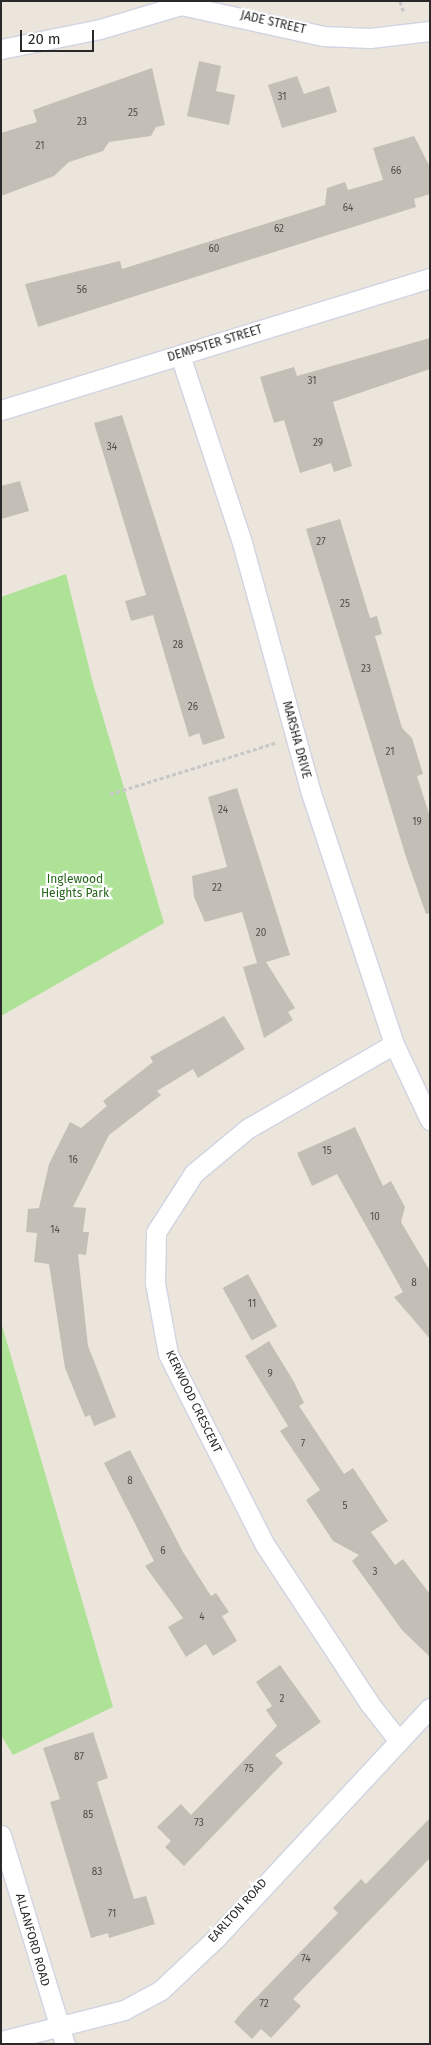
<!DOCTYPE html>
<style>
body{margin:0}
#map{position:relative;width:431px;height:2045px;overflow:hidden;background:#ebe5db;font-family:"Fira Sans",sans-serif}
div>[style]{position:absolute}
.green>*{inset:0;background:#ade297}
.building>*{inset:0;background:#c4bfb6;transform-origin:0 0}
.path>*{height:3px;margin-top:-1.5px;transform-origin:0;background:repeating-linear-gradient(90deg,#c7c7c7 0 4px,transparent 0 6.5px)}
.roads{filter:drop-shadow(1px 0 #d0d3e2) drop-shadow(-1px 0 #d0d3e2) drop-shadow(0 1px #d0d3e2) drop-shadow(0 -1px #d0d3e2)}
.street>*{height:19px;margin:-9.5px;padding:0 9.5px;transform-origin:9.5px;border-radius:9.5px;background:#fff}
span{translate:-50% -50%;white-space:nowrap;text-align:center;line-height:1.15;-webkit-text-stroke:4.5px #fff;paint-order:stroke}
.number-label{font-size:10px;color:#504e4c}
.number-label span{-webkit-text-stroke-width:0}
.street-label{font-size:12px;color:#292929}
.park-label{font-size:12px;color:#26651a}
.frame{position:absolute;inset:0;border:2px solid #292929;pointer-events:none}
.scale{position:absolute;left:20px;top:30px;width:74px;height:22px;box-sizing:border-box;border:2px solid #292929;border-top:0;padding-left:6px;font-size:15px;line-height:18px;white-space:nowrap;color:#292929;-webkit-text-stroke:4px #fff;paint-order:stroke}
</style>
<div id="map">
<div class="green">
<div style="clip-path:polygon(66px 574px,92px 680px,164px 923px,1px 1016px,1px 597px)"></div>
<div style="clip-path:polygon(1px 1322px,113px 1707px,13px 1755px,1px 1735px)"></div>
</div>
<div class="building">
<div style="clip-path:polygon(199px 61px,221px 66px,216px 91px,235px 95px,229px 125px,187px 116px)"></div>
<div style="clip-path:polygon(152px 68px,165px 125px,156px 127px,151px 136px,109px 142px,103px 151px,69px 162px,54px 176px,1px 196px,1px 133px,37px 122px,33px 110px)"></div>
<div style="clip-path:polygon(297px 76px,304px 94px,329px 86px,337px 112px,282px 128px,268px 85px)"></div>
<div style="clip-path:polygon(414px 136px,430px 167px,430px 194px,414px 199px,416px 207px,38px 327px,25px 284px,120px 261px,122px 269px,325px 205px,327px 188px,345px 182px,348px 190px,383px 180px,373px 148px)"></div>
<div style="clip-path:polygon(430px 338px,430px 369px,333px 402px,352px 466px,334px 472px,331px 463px,300px 473px,284px 420px,274px 423px,260px 377px,294px 367px,297px 376px)"></div>
<div style="clip-path:polygon(122px 415px,225px 738px,203px 745px,199px 733px,189px 737px,153px 615px,131px 621px,125px 601px,146px 595px,94px 423px)"></div>
<div style="clip-path:polygon(20px 481px,29px 511px,1px 519px,1px 486px)"></div>
<div style="clip-path:polygon(340px 519px,370px 618px,377px 616px,382px 634px,375px 636px,402px 728px,412px 738px,423px 774px,417px 776px,430px 817px,430px 913px,426px 914px,406px 857px,306px 529px)"></div>
<div style="clip-path:polygon(237px 788px,290px 955px,266px 962px,295px 1008px,288px 1012px,293px 1020px,264px 1038px,243px 967px,257px 963px,242px 912px,205px 922px,194px 897px,192px 876px,227px 867px,208px 797px)"></div>
<div style="clip-path:polygon(224px 1016px,245px 1049px,198px 1078px,193px 1069px,157px 1091px,161px 1095px,109px 1135px,73px 1207px,86px 1208px,83px 1232px,89px 1232px,86px 1255px,78px 1254px,88px 1346px,116px 1417px,94px 1426px,90px 1415px,85px 1417px,65px 1368px,49px 1264px,34px 1262px,37px 1233px,26px 1232px,28px 1209px,39px 1208px,49px 1164px,70px 1122px,81px 1128px,107px 1106px,103px 1101px,153px 1062px,150px 1057px)"></div>
<div style="clip-path:polygon(355px 1127px,383px 1186px,391px 1181px,405px 1207px,401px 1222px,430px 1271px,430px 1339px,394px 1297px,403px 1292px,337px 1174px,312px 1186px,297px 1153px)"></div>
<div style="left:248px;top:1274px;width:60px;height:29px;rotate:61deg"></div>
<div style="clip-path:polygon(269px 1341px,294px 1382px,304px 1403px,299px 1406px,344px 1474px,353px 1468px,388px 1521px,371px 1532px,395px 1565px,403px 1559px,430px 1594px,430px 1657px,402px 1630px,352px 1561px,359px 1555px,333px 1541px,306px 1500px,320px 1490px,280px 1431px,288px 1426px,245px 1356px)"></div>
<div style="clip-path:polygon(130px 1450px,183px 1552px,211px 1596px,216px 1593px,229px 1612px,222px 1616px,237px 1641px,213px 1656px,206px 1644px,186px 1657px,168px 1627px,183px 1618px,145px 1566px,154px 1561px,104px 1463px)"></div>
<div style="clip-path:polygon(280px 1665px,321px 1722px,275px 1755px,283px 1763px,184px 1866px,165px 1847px,171px 1841px,157px 1827px,181px 1804px,191px 1815px,277px 1726px,266px 1710px,272px 1706px,256px 1682px)"></div>
<div style="clip-path:polygon(93px 1732px,108px 1778px,97px 1782px,134px 1899px,146px 1896px,155px 1924px,109px 1938px,108px 1933px,91px 1938px,50px 1802px,60px 1799px,43px 1748px)"></div>
<div style="clip-path:polygon(430px 1818px,430px 1858px,293px 1999px,301px 2006px,271px 2038px,261px 2029px,252px 2039px,234px 2022px,243px 2011px,338px 1913px,333px 1908px,361px 1879px,366px 1884px)"></div>
</div>
<div class="path">
<div style="left:400px;top:1px;width:13px;rotate:72deg"></div>
<div style="left:110px;top:794px;width:173px;rotate:-17.2deg"></div>
</div>
<div class="roads">
<div class="street">
<div style="left:1px;top:49px;width:101px;rotate:-11.4deg"></div>
<div style="left:100px;top:29px;width:84px;rotate:-16.5deg"></div>
<div style="left:181px;top:5px;width:145px;rotate:12.3deg"></div>
<div style="left:323px;top:36px;width:47px;rotate:2.4deg"></div>
<div style="left:370px;top:38px;width:60px;rotate:-6.7deg"></div>
<div style="left:180px;top:355px;width:194px;rotate:71.7deg"></div>
<div style="left:241px;top:539px;width:260px;rotate:74.6deg"></div>
<div style="left:310px;top:790px;width:268px;rotate:71.7deg"></div>
<div style="left:394px;top:1044px;width:84px;rotate:64.7deg"></div>
<div style="left:1px;top:410px;width:449px;rotate:-17.1deg"></div>
<div style="left:394px;top:1044px;width:170px;rotate:150deg"></div>
<div style="left:247px;top:1129px;width:69px;rotate:140.3deg"></div>
<div style="left:194px;top:1173px;width:70px;rotate:122.8deg"></div>
<div style="left:156px;top:1232px;width:51px;rotate:91.1deg"></div>
<div style="left:155px;top:1283px;width:72px;rotate:79.6deg"></div>
<div style="left:168px;top:1354px;width:214px;rotate:63.1deg"></div>
<div style="left:265px;top:1545px;width:189px;rotate:56.6deg"></div>
<div style="left:369px;top:1703px;width:47px;rotate:51.9deg"></div>
<div style="left:1px;top:1835px;width:219px;rotate:73deg"></div>
<div style="left:1px;top:2041px;width:127px;rotate:-14.1deg"></div>
<div style="left:124px;top:2010px;width:42px;rotate:-28.4deg"></div>
<div style="left:161px;top:1990px;width:76px;rotate:-43.4deg"></div>
<div style="left:216px;top:1938px;width:314px;rotate:-47.1deg"></div>
</div>
</div>
<div class="number-label">
<span style="left:282px;top:98px">31</span>
<span style="left:133px;top:114px">25</span>
<span style="left:82px;top:123px">23</span>
<span style="left:40px;top:147px">21</span>
<span style="left:396px;top:172px">66</span>
<span style="left:348px;top:209px">64</span>
<span style="left:279px;top:230px">62</span>
<span style="left:214px;top:250px">60</span>
<span style="left:82px;top:291px">56</span>
<span style="left:312px;top:382px">31</span>
<span style="left:318px;top:444px">29</span>
<span style="left:112px;top:448px">34</span>
<span style="left:321px;top:543px">27</span>
<span style="left:345px;top:605px">25</span>
<span style="left:178px;top:646px">28</span>
<span style="left:366px;top:670px">23</span>
<span style="left:193px;top:708px">26</span>
<span style="left:390px;top:753px">21</span>
<span style="left:223px;top:811px">24</span>
<span style="left:417px;top:823px">19</span>
<span style="left:217px;top:889px">22</span>
<span style="left:261px;top:934px">20</span>
<span style="left:327px;top:1152px">15</span>
<span style="left:73px;top:1161px">16</span>
<span style="left:375px;top:1218px">10</span>
<span style="left:55px;top:1231px">14</span>
<span style="left:414px;top:1284px">8</span>
<span style="left:252px;top:1305px">11</span>
<span style="left:270px;top:1375px">9</span>
<span style="left:303px;top:1445px">7</span>
<span style="left:130px;top:1482px">8</span>
<span style="left:345px;top:1507px">5</span>
<span style="left:163px;top:1552px">6</span>
<span style="left:375px;top:1573px">3</span>
<span style="left:202px;top:1618px">4</span>
<span style="left:282px;top:1700px">2</span>
<span style="left:79px;top:1758px">87</span>
<span style="left:249px;top:1770px">75</span>
<span style="left:88px;top:1816px">85</span>
<span style="left:199px;top:1824px">73</span>
<span style="left:97px;top:1873px">83</span>
<span style="left:112px;top:1915px">71</span>
<span style="left:306px;top:1960px">74</span>
<span style="left:264px;top:2005px">72</span>
</div>
<div class="street-label">
<span style="left:273px;top:23px;rotate:13deg">JADE STREET</span>
<span style="left:215px;top:344px;rotate:-17deg">DEMPSTER STREET</span>
<span style="left:296px;top:740px;rotate:75deg">MARSHA DRIVE</span>
<span style="left:193px;top:1402px;rotate:64deg">KERWOOD CRESCENT</span>
<span style="left:238px;top:1911px;rotate:-48deg">EARLTON ROAD</span>
<span style="left:32px;top:1940px;rotate:74deg">ALLANFORD ROAD</span>
</div>
<div class="park-label">
<span style="left:75px;top:887px">Inglewood<br>Heights Park</span>
</div>
<div class="frame"></div>
<div class="scale">20 m</div>
</div>
